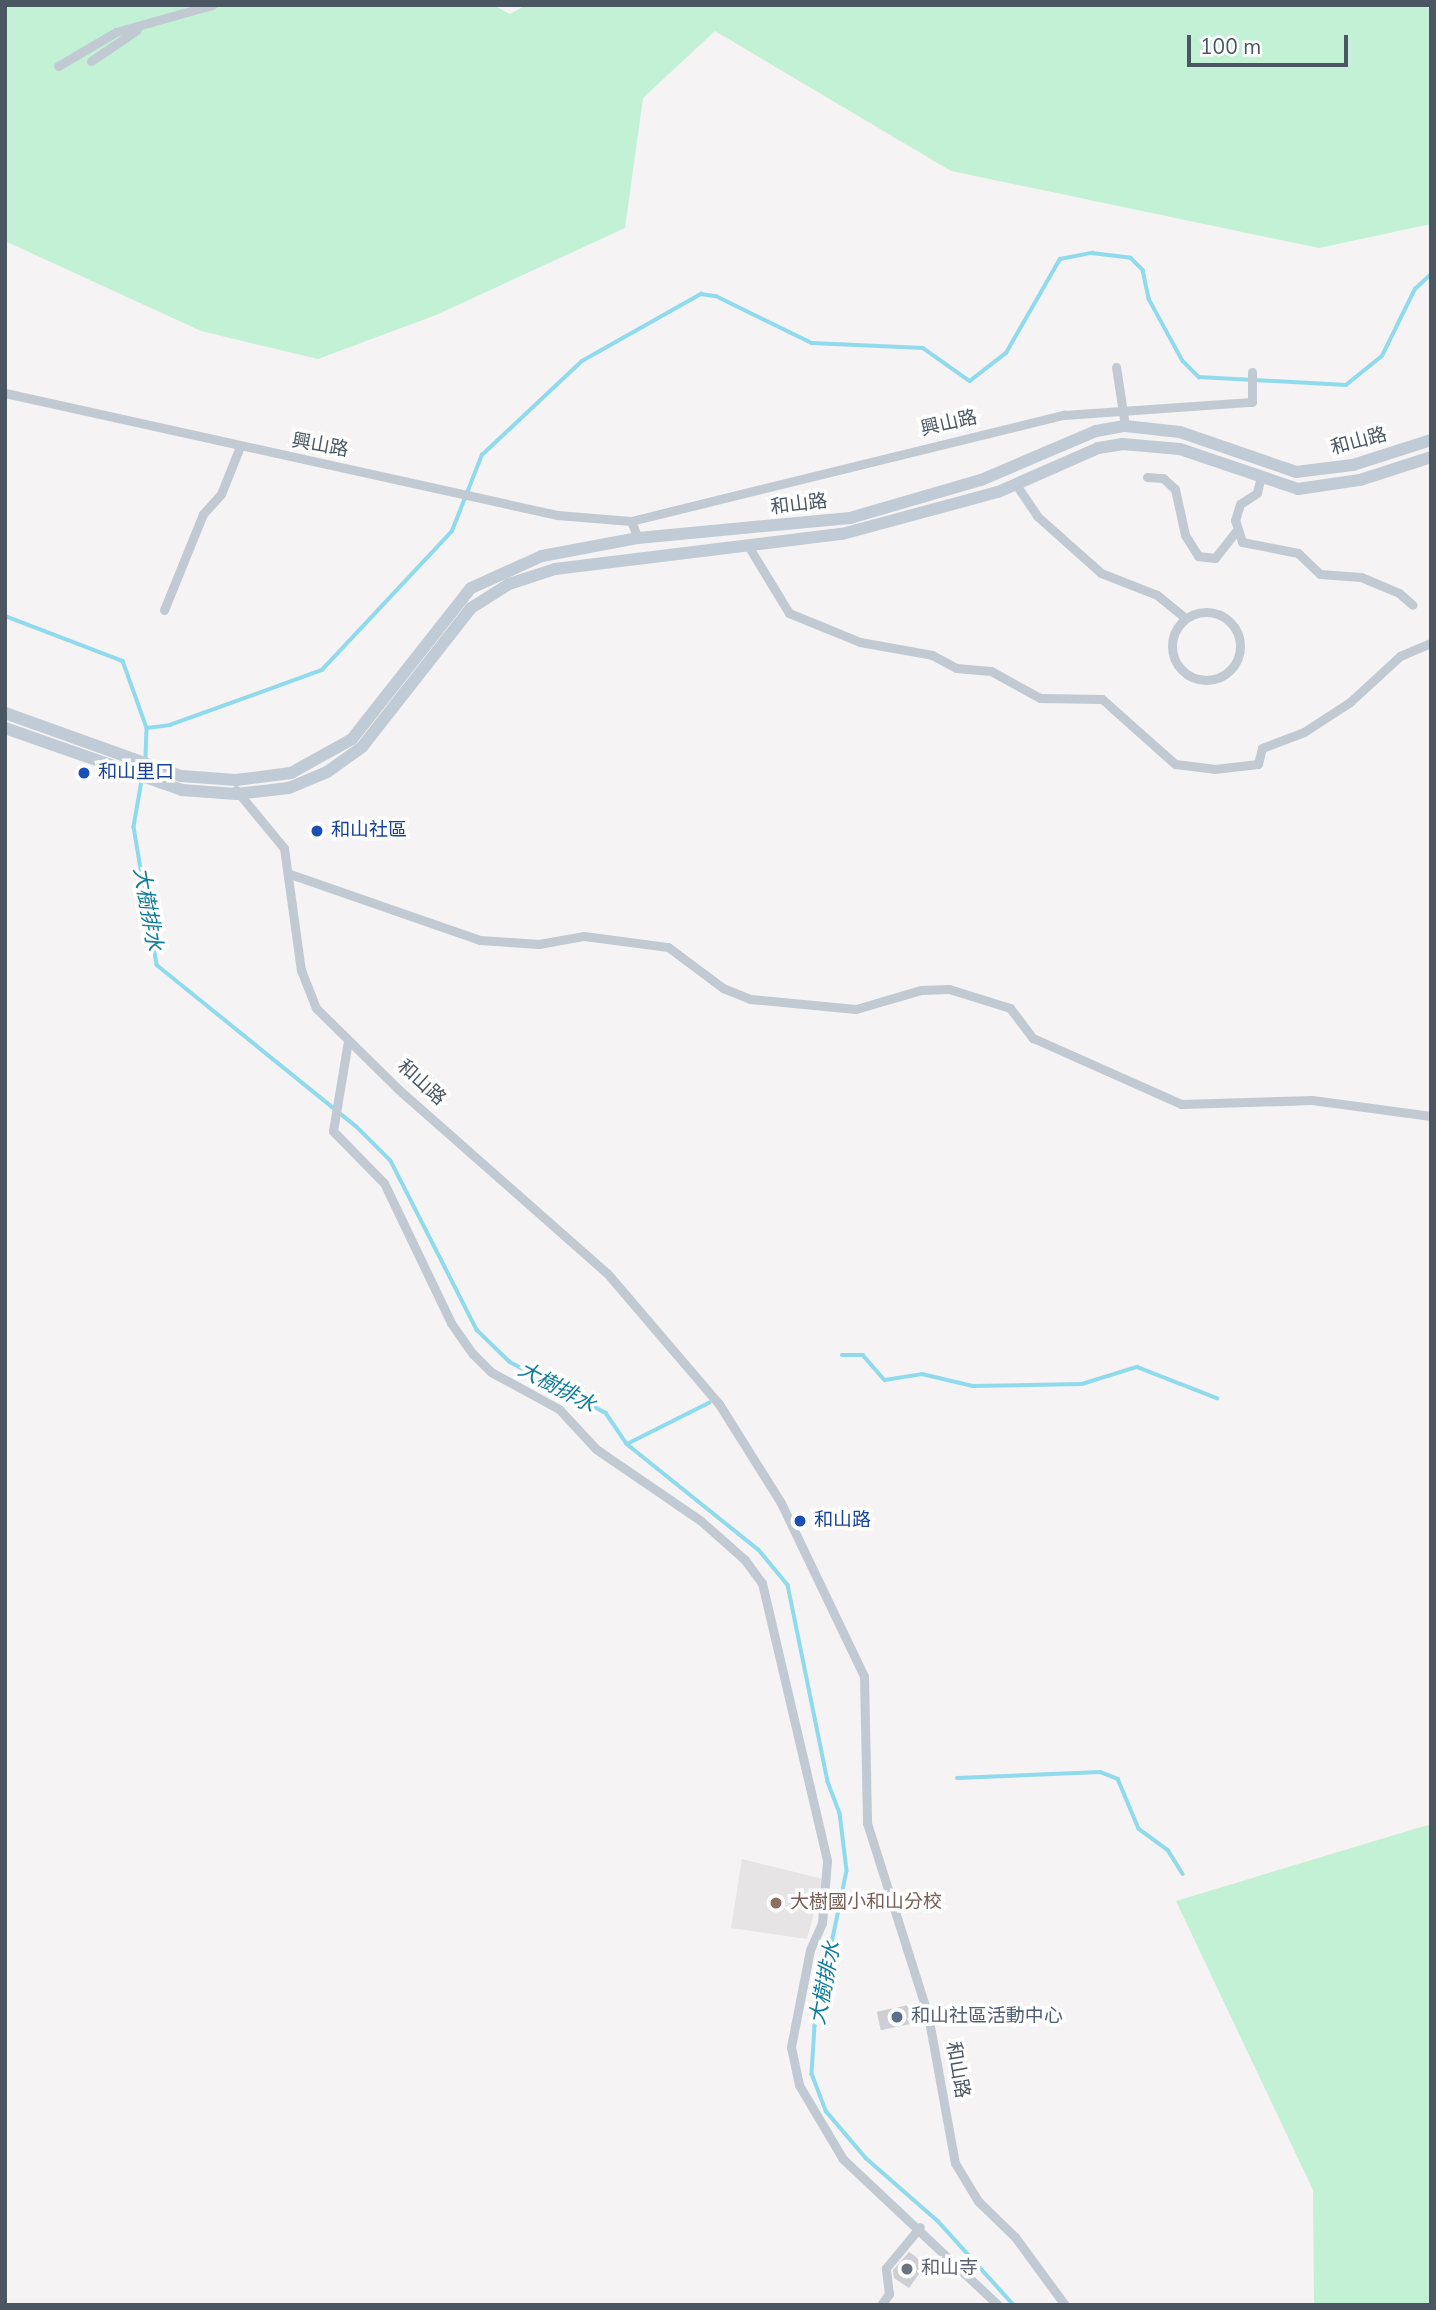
<!DOCTYPE html>
<meta charset="utf-8">
<style>
body{margin:0}
#map{position:relative;width:1436px;height:2310px;overflow:hidden;background:#f5f3f3;font-family:"Nunito Sans","Noto Sans TC",sans-serif}
div>[style]{position:absolute}
.education>*{inset:0;background:#e6e4e5}
.green>*{inset:0;background:#c3f1d5}
.stream>*{height:3.5px;margin:-1.75px;padding:0 1.75px;transform-origin:1.75px;border-radius:1.75px;background:#90daee}
.building>*{inset:0;background:#cdcfd5;transform-origin:0 0}
.street>*{height:9px;margin:-4.5px;padding:0 4.5px;transform-origin:4.5px;border-radius:4.5px;background:#c1cad2}
.street>.ring{margin:-4.5px;padding:0;box-sizing:content-box;background:none;border:9px solid #c1cad2;border-radius:50%}
.secondary>*{height:12px;margin:-6px;padding:0 6px;transform-origin:6px;border-radius:6px;background:#c1cbd6}
.dots>*{width:19px;height:19px;translate:-50% -50%;box-sizing:border-box;border:4px solid #fff;border-radius:50%}
span{translate:-50% -50%;white-space:nowrap;text-align:center;line-height:1.15;-webkit-text-stroke:7px #fff;paint-order:stroke}
.street-label{font-size:19px;color:#4a5661}
.transit-label{font-size:19px;color:#164399}
.left{translate:0 -50%;text-align:left}
.education-label{font-size:19px;color:#785e54}
.service-label{font-size:19px;color:#4e5e75}
.worship-label{font-size:19px;color:#5b616d}
.water-label{font-size:21px;color:#0c7c9b;font-style:italic}
.frame{position:absolute;inset:0;border:7px solid #4a5661;pointer-events:none}
.scale{position:absolute;left:1187px;top:35px;width:161px;height:32px;box-sizing:border-box;border:4px solid #4a5661;border-top:0;padding-left:9px;font-size:21px;line-height:24px;white-space:nowrap;color:#4a5661;-webkit-text-stroke:5px #fff;paint-order:stroke}
</style>
<div id="map">
<div class="education">
<div style="clip-path:polygon(742px 1859px,823px 1879px,807px 1939px,731px 1928px)"></div>
</div>
<div class="green">
<div style="clip-path:polygon(5px 5px,493px 5px,510px 14px,526px 5px,1431px 5px,1431px 224px,1319px 248px,951px 171px,715px 31px,643px 98px,625px 228px,436px 315px,318px 359px,201px 331px,5px 241px)"></div>
<div style="clip-path:polygon(1431px 1824px,1431px 2305px,1314px 2305px,1313px 2190px,1176px 1901px)"></div>
</div>
<div class="stream">
<div style="left:5px;top:616px;width:126px;rotate:20.9deg"></div>
<div style="left:123px;top:661px;width:71px;rotate:70.3deg"></div>
<div style="left:147px;top:728px;width:32px;rotate:92deg"></div>
<div style="left:147px;top:728px;width:23px;rotate:-7deg"></div>
<div style="left:170px;top:725px;width:162px;rotate:-19.9deg"></div>
<div style="left:322px;top:670px;width:190px;rotate:-46.9deg"></div>
<div style="left:452px;top:531px;width:82px;rotate:-68.5deg"></div>
<div style="left:482px;top:455px;width:137px;rotate:-43.2deg"></div>
<div style="left:582px;top:361px;width:137px;rotate:-29.4deg"></div>
<div style="left:701px;top:294px;width:15px;rotate:8deg"></div>
<div style="left:716px;top:296px;width:107px;rotate:26.1deg"></div>
<div style="left:812px;top:343px;width:111px;rotate:2.6deg"></div>
<div style="left:923px;top:348px;width:57px;rotate:35.1deg"></div>
<div style="left:970px;top:381px;width:46px;rotate:-37.9deg"></div>
<div style="left:1006px;top:353px;width:108px;rotate:-60.1deg"></div>
<div style="left:1060px;top:259px;width:33px;rotate:-11deg"></div>
<div style="left:1092px;top:253px;width:39px;rotate:7deg"></div>
<div style="left:1131px;top:258px;width:17px;rotate:45deg"></div>
<div style="left:1143px;top:270px;width:30px;rotate:78deg"></div>
<div style="left:1149px;top:299px;width:71px;rotate:61.3deg"></div>
<div style="left:1183px;top:361px;width:23px;rotate:45deg"></div>
<div style="left:1199px;top:377px;width:147px;rotate:3.1deg"></div>
<div style="left:1346px;top:385px;width:46px;rotate:-38.9deg"></div>
<div style="left:1382px;top:356px;width:75px;rotate:-63.8deg"></div>
<div style="left:1415px;top:289px;width:22px;rotate:-43deg"></div>
<div style="left:142px;top:781px;width:47px;rotate:99.9deg"></div>
<div style="left:134px;top:827px;width:140px;rotate:80.5deg"></div>
<div style="left:157px;top:965px;width:256px;rotate:39deg"></div>
<div style="left:356px;top:1126px;width:49px;rotate:45deg"></div>
<div style="left:391px;top:1161px;width:190px;rotate:63deg"></div>
<div style="left:477px;top:1330px;width:46px;rotate:44.1deg"></div>
<div style="left:510px;top:1362px;width:109px;rotate:28deg"></div>
<div style="left:606px;top:1413px;width:37px;rotate:56deg"></div>
<div style="left:627px;top:1444px;width:169px;rotate:38.8deg"></div>
<div style="left:759px;top:1550px;width:45px;rotate:50.4deg"></div>
<div style="left:788px;top:1585px;width:201px;rotate:78.5deg"></div>
<div style="left:828px;top:1782px;width:33px;rotate:69deg"></div>
<div style="left:840px;top:1813px;width:58px;rotate:83.1deg"></div>
<div style="left:847px;top:1871px;width:158px;rotate:101.7deg"></div>
<div style="left:815px;top:2026px;width:48px;rotate:93.6deg"></div>
<div style="left:812px;top:2074px;width:40px;rotate:69deg"></div>
<div style="left:826px;top:2111px;width:62px;rotate:49.6deg"></div>
<div style="left:866px;top:2158px;width:96px;rotate:41.2deg"></div>
<div style="left:938px;top:2221px;width:113px;rotate:47.9deg"></div>
<div style="left:842px;top:1355px;width:21px"></div>
<div style="left:863px;top:1355px;width:33px;rotate:49deg"></div>
<div style="left:885px;top:1380px;width:37px;rotate:-9deg"></div>
<div style="left:922px;top:1374px;width:52px;rotate:13.2deg"></div>
<div style="left:973px;top:1386px;width:109px;rotate:-1.1deg"></div>
<div style="left:1082px;top:1384px;width:58px;rotate:-17.2deg"></div>
<div style="left:1137px;top:1367px;width:86px;rotate:21.2deg"></div>
<div style="left:627px;top:1444px;width:92px;rotate:-26.6deg"></div>
<div style="left:957px;top:1778px;width:143px;rotate:-2.4deg"></div>
<div style="left:1100px;top:1772px;width:19px;rotate:21deg"></div>
<div style="left:1118px;top:1779px;width:54px;rotate:67.2deg"></div>
<div style="left:1139px;top:1829px;width:36px;rotate:36deg"></div>
<div style="left:1168px;top:1850px;width:28px;rotate:58deg"></div>
</div>
<div class="building">
<div style="left:913px;top:2004px;width:19px;height:37px;rotate:78deg"></div>
<div style="clip-path:polygon(909px 2252px,926px 2264px,909px 2288px,894px 2278px,893px 2270px)"></div>
</div>
<div class="street">
<div style="left:91px;top:61px;width:55px;rotate:-34deg"></div>
<div style="left:58px;top:66px;width:67px;rotate:-30.4deg"></div>
<div style="left:116px;top:32px;width:100px;rotate:-15.7deg"></div>
<div style="left:1116px;top:367px;width:60px;rotate:81.3deg"></div>
<div style="left:5px;top:393px;width:565px;rotate:12.46deg"></div>
<div style="left:557px;top:515px;width:74px;rotate:4.6deg"></div>
<div style="left:631px;top:521px;width:18px;rotate:68deg"></div>
<div style="left:1147px;top:477px;width:16px;rotate:4deg"></div>
<div style="left:1163px;top:478px;width:16px;rotate:43deg"></div>
<div style="left:1175px;top:489px;width:47px;rotate:77.7deg"></div>
<div style="left:1185px;top:535px;width:25px;rotate:58deg"></div>
<div style="left:1198px;top:556px;width:17px;rotate:7deg"></div>
<div style="left:1215px;top:558px;width:33px;rotate:-52deg"></div>
<div style="left:1260px;top:480px;width:13px;rotate:103deg"></div>
<div style="left:1257px;top:493px;width:20px;rotate:147deg"></div>
<div style="left:1240px;top:504px;width:17px;rotate:107deg"></div>
<div style="left:1235px;top:520px;width:23px;rotate:72deg"></div>
<div style="left:1242px;top:542px;width:57px;rotate:11.1deg"></div>
<div style="left:1298px;top:553px;width:30px;rotate:44deg"></div>
<div style="left:1320px;top:574px;width:41px;rotate:4.2deg"></div>
<div style="left:1361px;top:577px;width:41px;rotate:22.8deg"></div>
<div style="left:1399px;top:593px;width:18px;rotate:41deg"></div>
<div style="left:1017px;top:486px;width:36px;rotate:56deg"></div>
<div style="left:1037px;top:516px;width:86px;rotate:41.7deg"></div>
<div style="left:1101px;top:573px;width:60px;rotate:21.4deg"></div>
<div style="left:1157px;top:595px;width:36px;rotate:39deg"></div>
<div style="left:631px;top:521px;width:446px;rotate:-13.8deg"></div>
<div style="left:1064px;top:415px;width:188px;rotate:-4deg"></div>
<div style="left:1252px;top:402px;width:30px;rotate:-90deg"></div>
<div style="left:747px;top:544px;width:81px;rotate:58.7deg"></div>
<div style="left:789px;top:613px;width:77px;rotate:22.2deg"></div>
<div style="left:860px;top:642px;width:73px;rotate:10.2deg"></div>
<div style="left:932px;top:655px;width:27px;rotate:28deg"></div>
<div style="left:956px;top:668px;width:35px;rotate:5deg"></div>
<div style="left:991px;top:671px;width:56px;rotate:28.9deg"></div>
<div style="left:1040px;top:698px;width:62px;rotate:0.9deg"></div>
<div style="left:1102px;top:699px;width:98px;rotate:41.7deg"></div>
<div style="left:1175px;top:764px;width:39px;rotate:7deg"></div>
<div style="left:1214px;top:769px;width:44px;rotate:-6.5deg"></div>
<div style="left:1258px;top:764px;width:16px;rotate:-76deg"></div>
<div style="left:1262px;top:748px;width:45px;rotate:-20.9deg"></div>
<div style="left:1304px;top:732px;width:55px;rotate:-33.1deg"></div>
<div style="left:1350px;top:702px;width:68px;rotate:-42.6deg"></div>
<div style="left:1400px;top:656px;width:34px;rotate:-23deg"></div>
<div style="left:164px;top:610px;width:104px;rotate:-67.9deg"></div>
<div style="left:203px;top:514px;width:27px;rotate:-48deg"></div>
<div style="left:221px;top:494px;width:48px;rotate:-68.2deg"></div>
<div class="ring" style="left:1172px;top:612px;width:59px;height:59px"></div>
<div style="left:236px;top:790px;width:75px;rotate:50.4deg"></div>
<div style="left:284px;top:848px;width:123px;rotate:82.1deg"></div>
<div style="left:301px;top:970px;width:41px;rotate:68.5deg"></div>
<div style="left:316px;top:1008px;width:115px;rotate:44.6deg"></div>
<div style="left:398px;top:1089px;width:278px;rotate:41.4deg"></div>
<div style="left:607px;top:1273px;width:172px;rotate:49.5deg"></div>
<div style="left:719px;top:1404px;width:117px;rotate:57.9deg"></div>
<div style="left:781px;top:1503px;width:192px;rotate:64.4deg"></div>
<div style="left:864px;top:1676px;width:147px;rotate:88.8deg"></div>
<div style="left:867px;top:1823px;width:201px;rotate:72.4deg"></div>
<div style="left:928px;top:2015px;width:150px;rotate:79.7deg"></div>
<div style="left:955px;top:2163px;width:44px;rotate:58.8deg"></div>
<div style="left:978px;top:2201px;width:52px;rotate:44.2deg"></div>
<div style="left:1015px;top:2237px;width:84px;rotate:53.7deg"></div>
<div style="left:290px;top:874px;width:201px;rotate:19.2deg"></div>
<div style="left:480px;top:940px;width:59px;rotate:3.9deg"></div>
<div style="left:539px;top:944px;width:46px;rotate:-10.1deg"></div>
<div style="left:584px;top:936px;width:85px;rotate:7.5deg"></div>
<div style="left:668px;top:947px;width:69px;rotate:36.7deg"></div>
<div style="left:723px;top:988px;width:29px;rotate:22deg"></div>
<div style="left:750px;top:999px;width:106px;rotate:5.4deg"></div>
<div style="left:856px;top:1009px;width:68px;rotate:-16.3deg"></div>
<div style="left:921px;top:990px;width:28px;rotate:-2deg"></div>
<div style="left:949px;top:989px;width:64px;rotate:17.3deg"></div>
<div style="left:1010px;top:1008px;width:38px;rotate:53deg"></div>
<div style="left:1033px;top:1038px;width:162px;rotate:24deg"></div>
<div style="left:1181px;top:1104px;width:131px;rotate:-1.7deg"></div>
<div style="left:1312px;top:1100px;width:120px;rotate:7.7deg"></div>
<div style="left:348px;top:1041px;width:91px;rotate:99.5deg"></div>
<div style="left:333px;top:1131px;width:73px;rotate:45.6deg"></div>
<div style="left:384px;top:1183px;width:155px;rotate:64.4deg"></div>
<div style="left:451px;top:1323px;width:38px;rotate:55deg"></div>
<div style="left:473px;top:1354px;width:25px;rotate:45deg"></div>
<div style="left:491px;top:1372px;width:77px;rotate:28.6deg"></div>
<div style="left:559px;top:1409px;width:54px;rotate:47.2deg"></div>
<div style="left:596px;top:1449px;width:127px;rotate:34.4deg"></div>
<div style="left:701px;top:1521px;width:59px;rotate:41.6deg"></div>
<div style="left:745px;top:1560px;width:29px;rotate:54deg"></div>
<div style="left:762px;top:1583px;width:285px;rotate:76.8deg"></div>
<div style="left:827px;top:1861px;width:62px;rotate:94.6deg"></div>
<div style="left:822px;top:1923px;width:30px;rotate:114deg"></div>
<div style="left:810px;top:1950px;width:99px;rotate:101.1deg"></div>
<div style="left:791px;top:2047px;width:39px;rotate:78deg"></div>
<div style="left:799px;top:2085px;width:86px;rotate:59.3deg"></div>
<div style="left:843px;top:2159px;width:213px;rotate:43.3deg"></div>
<div style="left:881px;top:2305px;width:14px;rotate:-54deg"></div>
<div style="left:889px;top:2294px;width:26px;rotate:-97deg"></div>
<div style="left:886px;top:2268px;width:53px;rotate:-50.3deg"></div>
</div>
<div class="secondary">
<div style="left:5px;top:713px;width:187px;rotate:19.7deg"></div>
<div style="left:181px;top:776px;width:55px;rotate:4.2deg"></div>
<div style="left:236px;top:780px;width:55px;rotate:-7.3deg"></div>
<div style="left:291px;top:773px;width:70px;rotate:-29.1deg"></div>
<div style="left:352px;top:739px;width:192px;rotate:-51.8deg"></div>
<div style="left:471px;top:588px;width:78px;rotate:-24.3deg"></div>
<div style="left:542px;top:556px;width:98px;rotate:-10.6deg"></div>
<div style="left:638px;top:538px;width:213px;rotate:-5.4deg"></div>
<div style="left:850px;top:518px;width:136px;rotate:-16.2deg"></div>
<div style="left:981px;top:480px;width:125px;rotate:-23.1deg"></div>
<div style="left:1096px;top:431px;width:29px;rotate:-10deg"></div>
<div style="left:1125px;top:426px;width:55px;rotate:6.2deg"></div>
<div style="left:1180px;top:432px;width:123px;rotate:19deg"></div>
<div style="left:1296px;top:472px;width:57px;rotate:-7deg"></div>
<div style="left:1353px;top:465px;width:82px;rotate:-17.8deg"></div>
<div style="left:5px;top:728px;width:188px;rotate:19.3deg"></div>
<div style="left:182px;top:790px;width:54px;rotate:4.2deg"></div>
<div style="left:236px;top:794px;width:53px;rotate:-6.5deg"></div>
<div style="left:289px;top:788px;width:41px;rotate:-22.8deg"></div>
<div style="left:327px;top:772px;width:43px;rotate:-35.5deg"></div>
<div style="left:362px;top:747px;width:177px;rotate:-51.9deg"></div>
<div style="left:471px;top:608px;width:45px;rotate:-32.3deg"></div>
<div style="left:509px;top:584px;width:48px;rotate:-18.1deg"></div>
<div style="left:555px;top:569px;width:289px;rotate:-7deg"></div>
<div style="left:842px;top:534px;width:162px;rotate:-15.1deg"></div>
<div style="left:998px;top:492px;width:109px;rotate:-23.7deg"></div>
<div style="left:1098px;top:448px;width:24px;rotate:-9deg"></div>
<div style="left:1122px;top:444px;width:58px;rotate:4.9deg"></div>
<div style="left:1180px;top:449px;width:125px;rotate:18.7deg"></div>
<div style="left:1298px;top:489px;width:63px;rotate:-8.3deg"></div>
<div style="left:1360px;top:480px;width:75px;rotate:-17.9deg"></div>
</div>
<div class="dots">
<div style="left:84px;top:773px;background:#1a4fb4"></div>
<div style="left:317px;top:831px;background:#1a4fb4"></div>
<div style="left:800px;top:1521px;background:#1a4fb4"></div>
<div style="left:776px;top:1903px;background:#8d6e63"></div>
<div style="left:897px;top:2017px;background:#5c6f8a"></div>
<div style="left:907px;top:2269px;background:#6b7280"></div>
</div>
<div class="street-label">
<span style="left:949px;top:424px;rotate:-13deg">興山路</span>
<span style="left:1359px;top:442px;rotate:-15deg">和山路</span>
<span style="left:320px;top:446px;rotate:10deg">興山路</span>
<span style="left:799px;top:505px;rotate:-7deg">和山路</span>
<span style="left:421px;top:1083px;rotate:42deg">和山路</span>
<span style="left:957px;top:2070px;rotate:80deg">和山路</span>
</div>
<div class="transit-label">
<span class="left" style="left:98px;top:773px">和山里口</span>
<span class="left" style="left:331px;top:831px">和山社區</span>
<span class="left" style="left:814px;top:1521px">和山路</span>
</div>
<div class="education-label">
<span class="left" style="left:790px;top:1903px">大樹國小和山分校</span>
</div>
<div class="service-label">
<span class="left" style="left:911px;top:2017px">和山社區活動中心</span>
</div>
<div class="worship-label">
<span class="left" style="left:921px;top:2269px">和山寺</span>
</div>
<div class="water-label">
<span style="left:148px;top:909px;rotate:80deg">大樹排水</span>
<span style="left:557px;top:1387px;rotate:28deg">大樹排水</span>
<span style="left:825px;top:1983px;rotate:-79deg">大樹排水</span>
</div>
<div class="frame"></div>
<div class="scale">100 m</div>
</div>
